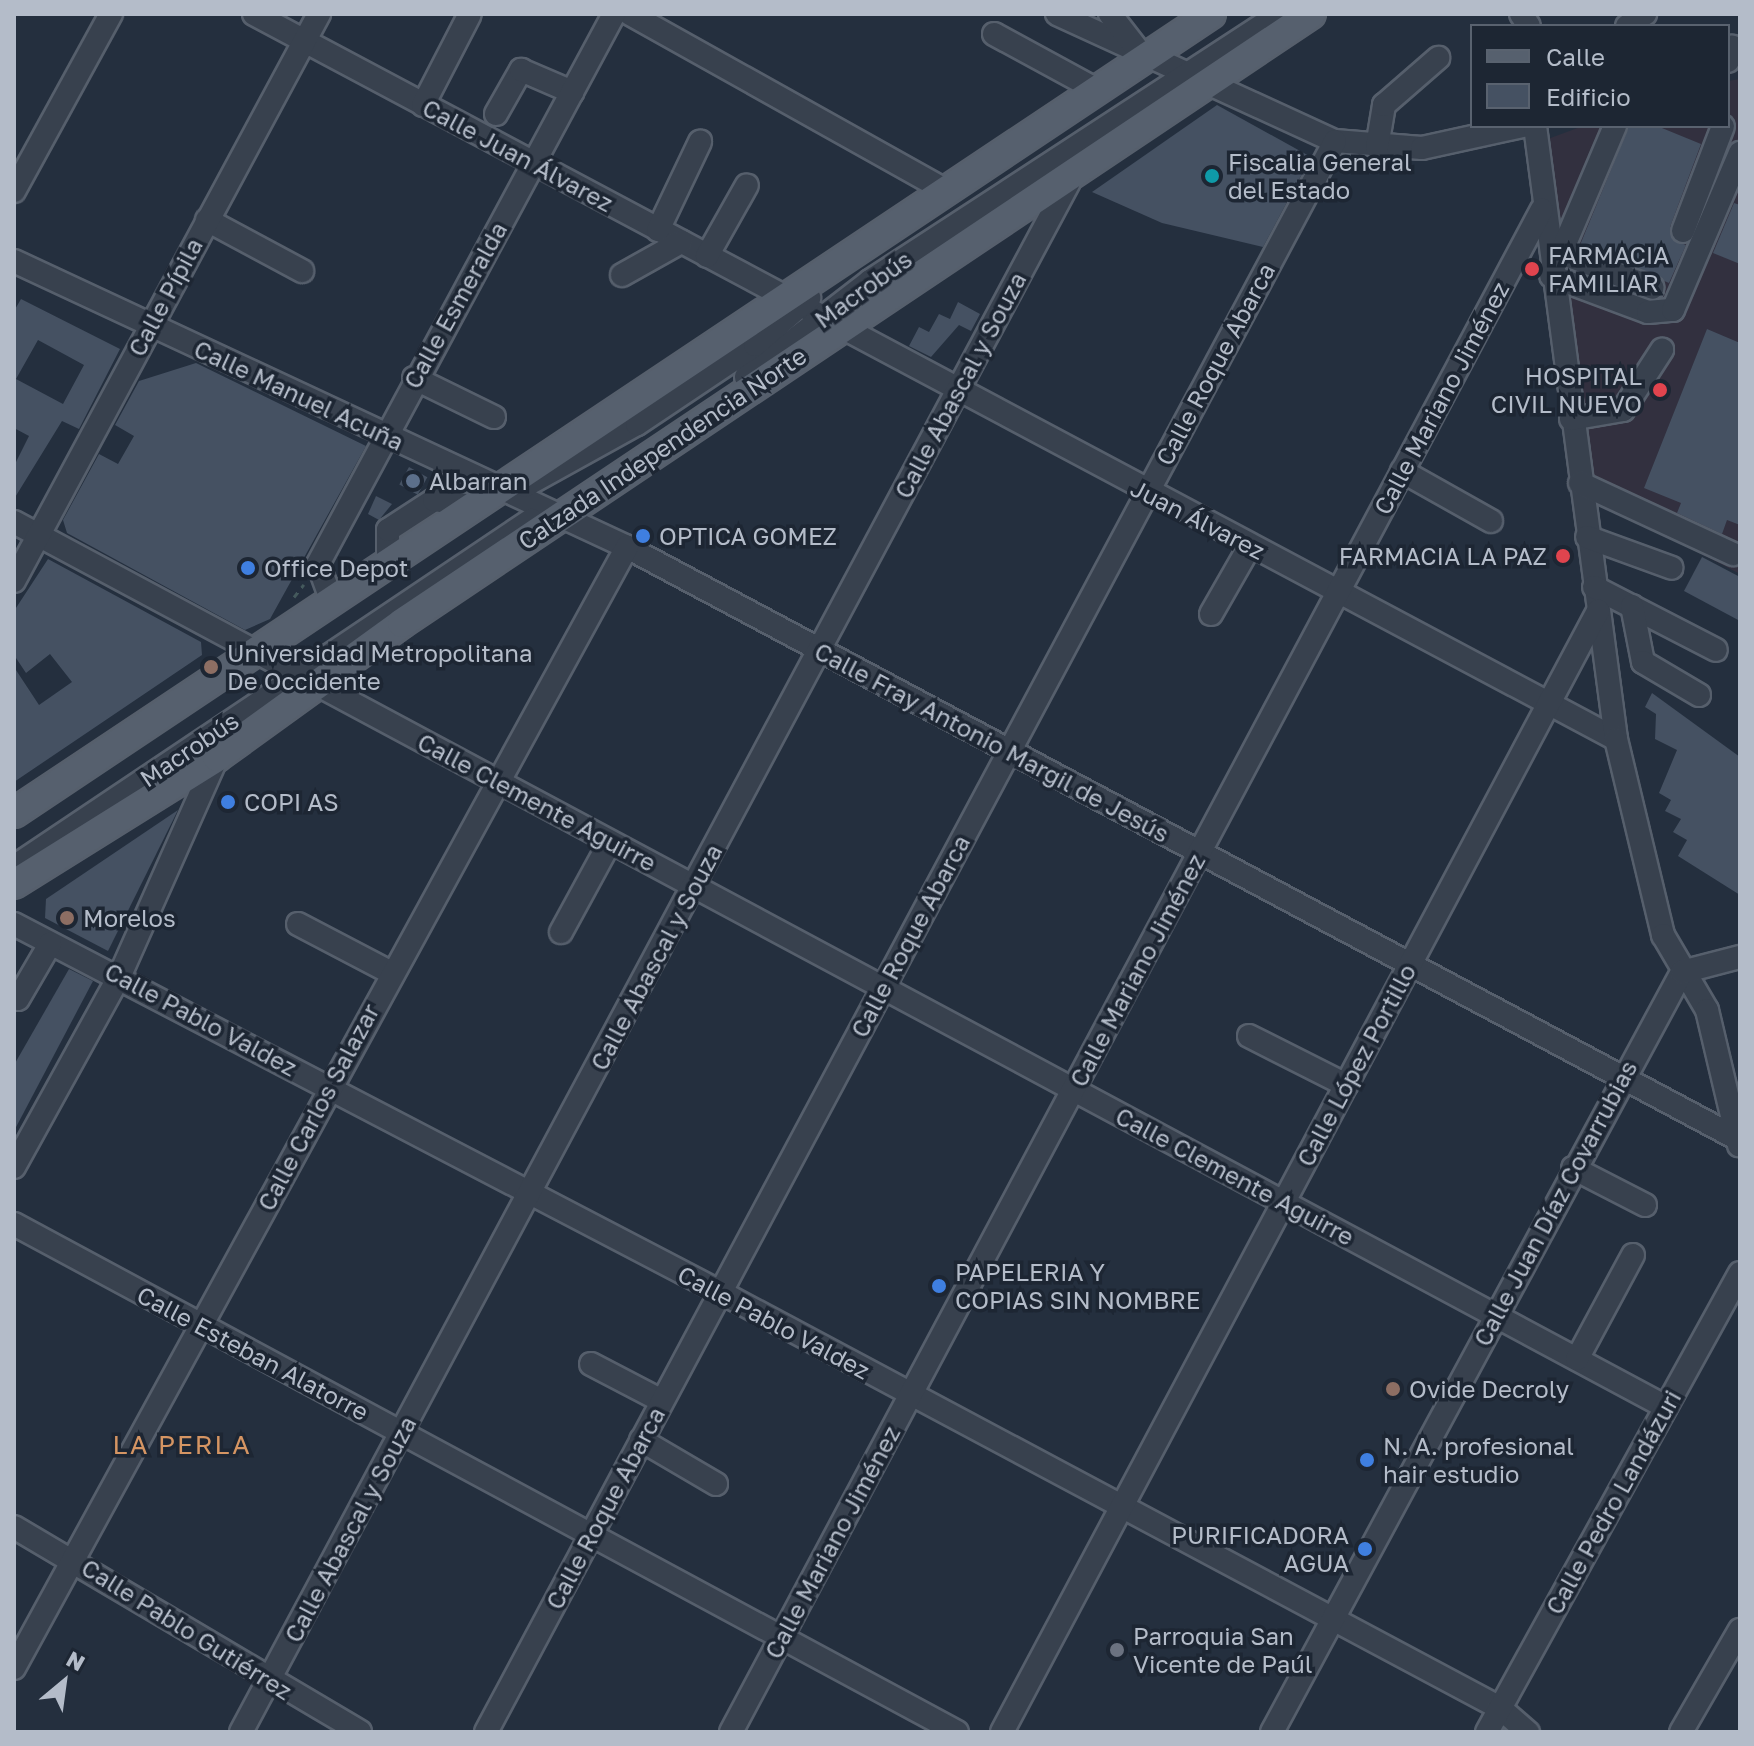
<!DOCTYPE html>
<meta charset="utf-8">
<style>
body{margin:0}
#map{position:relative;width:1754px;height:1746px;overflow:hidden;background:#242f3e;font-family:"Golos Text",sans-serif}
div>[style]{position:absolute}
.medical>*{inset:0;background:#32303f}
.building>*{inset:0;background:#455162;transform-origin:0 0}
.path>*{height:3px;margin-top:-1.5px;transform-origin:0;background:repeating-linear-gradient(90deg,#44595c 0 6px,transparent 0 12px)}
.roads{filter:drop-shadow(2px 0 #565f6c) drop-shadow(-2px 0 #565f6c) drop-shadow(0 2px #565f6c) drop-shadow(0 -2px #565f6c)}
.minor>*{height:22px;margin:-11px;padding:0 11px;transform-origin:11px;border-radius:11px;background:#38414e}
.major>*{height:28px;margin:-14px;padding:0 14px;transform-origin:14px;border-radius:14px;background:#56606e}
.dots>*{width:22px;height:22px;translate:-50% -50%;box-sizing:border-box;border:4px solid #1d2633;border-radius:50%}
span{translate:-50% -50%;white-space:nowrap;text-align:center;line-height:1.15;-webkit-text-stroke:7px #1d2633;paint-order:stroke}
.street-label{font-size:24px;color:#b4bcc9}
.poi-label{font-size:24px;color:#b4bcc9}
.left{translate:0 -50%;text-align:left}
.right{translate:-100% -50%;text-align:right}
.neighbourhood-label{font-size:26px;color:#d59563;letter-spacing:2px}
.frame{position:absolute;inset:0;border:16px solid #b4bcc9;pointer-events:none}
.legend{position:absolute;left:1470px;top:24px;width:260px;height:104px;box-sizing:border-box;background:#1d2633;border:2px solid #59626f;margin:0;padding:10px 14px;list-style:none;font-size:24px;color:#b4bcc9}
.legend li{display:flex;align-items:center;gap:16px;height:40px}
.legend b{width:40px;border:2px solid #59626f}
.north{position:absolute;left:24px;top:1642px;width:80px;height:80px;-webkit-text-stroke:6px #1d2633;paint-order:stroke;rotate:29deg;font-size:22px;font-weight:700;line-height:32px;text-align:center;color:#b4bcc9}
.north::after{content:'';display:block;margin:auto;width:28px;height:36px;background:#b4bcc9;clip-path:polygon(50% 0,100% 100%,50% 72%,0 100%)}
</style>
<div id="map">
<div class="medical">
<div style="clip-path:polygon(1740px 79px,1740px 574px,1596px 499px,1545px 140px,1583px 126px,1728px 126px,1728px 81px)"></div>
</div>
<div class="building">
<div style="clip-path:polygon(1217px 105px,1311px 157px,1263px 247px,1162px 223px,1092px 192px)"></div>
<div style="clip-path:polygon(1629px 126px,1657px 126px,1701px 144px,1670px 227px,1673px 240px,1686px 245px,1669px 283px,1580px 245px)"></div>
<div style="clip-path:polygon(1734px 203px,1740px 205px,1740px 264px,1713px 253px)"></div>
<div style="clip-path:polygon(evenodd,21px 299px,120px 349px,79px 429px,62px 421px,14px 499px,14px 466px,29px 436px,14px 428px,14px 311px,21px 299px,38px 340px,84px 365px,63px 404px,16px 379px,38px 340px)"></div>
<div style="clip-path:polygon(958px 302px,980px 314px,971px 331px,959px 325px,931px 357px,909px 346px,919px 327px,929px 332px,939px 314px,950px 319px)"></div>
<div style="clip-path:polygon(1707px 329px,1740px 343px,1740px 525px,1727px 520px,1722px 534px,1677px 513px,1681px 503px,1644px 488px)"></div>
<div style="clip-path:polygon(196px 363px,366px 446px,270px 619px,245px 630px,67px 533px,63px 520px,99px 454px,118px 464px,134px 436px,115px 425px,139px 381px)"></div>
<div style="left:409px;top:467px;width:21px;height:20px;rotate:29deg"></div>
<div style="clip-path:polygon(376px 496px,392px 504px,379px 520px,368px 514px)"></div>
<div style="clip-path:polygon(1702px 557px,1740px 577px,1740px 621px,1684px 591px)"></div>
<div style="clip-path:polygon(48px 559px,201px 642px,202px 655px,14px 782px,14px 667px,39px 705px,72px 682px,50px 654px,26px 673px,14px 655px,14px 611px)"></div>
<div style="clip-path:polygon(1652px 693px,1740px 757px,1740px 895px,1678px 856px,1687px 840px,1673px 832px,1681px 819px,1665px 811px,1671px 800px,1659px 793px,1677px 750px,1655px 739px,1656px 714px,1645px 707px)"></div>
<div style="clip-path:polygon(178px 810px,108px 951px,45px 918px,46px 899px)"></div>
<div style="clip-path:polygon(69px 969px,93px 981px,14px 1131px,14px 1065px)"></div>
</div>
<div class="path">
<div style="left:294px;top:597px;width:16px;rotate:-52deg"></div>
</div>
<div class="roads">
<div class="minor">
<div style="left:254px;top:14px;width:1543px;rotate:28.03deg"></div>
<div style="left:630px;top:14px;width:363px;rotate:29.2deg"></div>
<div style="left:1057px;top:14px;width:306px;rotate:24.6deg"></div>
<div style="left:1335px;top:141px;width:87px;rotate:4.6deg"></div>
<div style="left:1422px;top:148px;width:103px;rotate:-12.3deg"></div>
<div style="left:1110px;top:14px;width:51px;rotate:52.2deg"></div>
<div style="left:1521px;top:14px;width:14px;rotate:56deg"></div>
<div style="left:1627px;top:26px;width:22px;rotate:-34deg"></div>
<div style="left:994px;top:34px;width:117px;rotate:28.5deg"></div>
<div style="left:1728px;top:61px;width:15px;rotate:-74deg"></div>
<div style="left:423px;top:105px;width:102px;rotate:-62.7deg"></div>
<div style="left:496px;top:114px;width:51px;rotate:-60.4deg"></div>
<div style="left:521px;top:70px;width:56px;rotate:23.3deg"></div>
<div style="left:1535px;top:126px;width:618px;rotate:82.47deg"></div>
<div style="left:1616px;top:739px;width:202px;rotate:76.5deg"></div>
<div style="left:1663px;top:935px;width:87px;rotate:59.6deg"></div>
<div style="left:1707px;top:1010px;width:139px;rotate:76.7deg"></div>
<div style="left:1615px;top:126px;width:138px;rotate:113deg"></div>
<div style="left:1561px;top:253px;width:98px;rotate:20.8deg"></div>
<div style="left:1377px;top:147px;width:43px;rotate:-80.5deg"></div>
<div style="left:1384px;top:105px;width:72px;rotate:-41deg"></div>
<div style="left:14px;top:191px;width:202px;rotate:-61.3deg"></div>
<div style="left:207px;top:220px;width:108px;rotate:28.2deg"></div>
<div style="left:658px;top:230px;width:98px;rotate:-64.5deg"></div>
<div style="left:1683px;top:231px;width:112px;rotate:-69.1deg"></div>
<div style="left:707px;top:256px;width:81px;rotate:-60.6deg"></div>
<div style="left:14px;top:261px;width:676px;rotate:25.01deg"></div>
<div style="left:627px;top:547px;width:1259px;rotate:28.05deg"></div>
<div style="left:622px;top:275px;width:68px;rotate:-29.2deg"></div>
<div style="left:1551px;top:276px;width:103px;rotate:20.4deg"></div>
<div style="left:1648px;top:312px;width:25px;rotate:-5deg"></div>
<div style="left:1673px;top:310px;width:171px;rotate:-66.9deg"></div>
<div style="left:746px;top:377px;width:157px;rotate:-37.7deg"></div>
<div style="left:870px;top:281px;width:488px;rotate:-33.1deg"></div>
<div style="left:414px;top:378px;width:89px;rotate:26deg"></div>
<div style="left:1571px;top:419px;width:53px;rotate:-9.8deg"></div>
<div style="left:1623px;top:410px;width:72px;rotate:-57deg"></div>
<div style="left:1402px;top:471px;width:102px;rotate:29.3deg"></div>
<div style="left:1580px;top:483px;width:169px;rotate:24.9deg"></div>
<div style="left:525px;top:486px;width:128px;rotate:-29deg"></div>
<div style="left:637px;top:424px;width:142px;rotate:-33.8deg"></div>
<div style="left:755px;top:345px;width:72px;rotate:-41deg"></div>
<div style="left:14px;top:522px;width:1874px;rotate:28.18deg"></div>
<div style="left:1587px;top:537px;width:90px;rotate:20deg"></div>
<div style="left:388px;top:560px;width:30px;rotate:-90deg"></div>
<div style="left:388px;top:530px;width:55px;rotate:-33.1deg"></div>
<div style="left:434px;top:500px;width:37px;rotate:9deg"></div>
<div style="left:14px;top:581px;width:644px;rotate:-61.72deg"></div>
<div style="left:1594px;top:587px;width:137px;rotate:27.3deg"></div>
<div style="left:331px;top:599px;width:37px;rotate:-110deg"></div>
<div style="left:318px;top:564px;width:625px;rotate:-61.71deg"></div>
<div style="left:1632px;top:606px;width:57px;rotate:78.9deg"></div>
<div style="left:1643px;top:662px;width:65px;rotate:30.5deg"></div>
<div style="left:1211px;top:614px;width:78px;rotate:-60.2deg"></div>
<div style="left:14px;top:867px;width:623px;rotate:-33.87deg"></div>
<div style="left:14px;top:924px;width:796px;rotate:27.53deg"></div>
<div style="left:720px;top:1292px;width:884px;rotate:28.07deg"></div>
<div style="left:1500px;top:1708px;width:37px;rotate:41deg"></div>
<div style="left:298px;top:924px;width:104px;rotate:27.6deg"></div>
<div style="left:561px;top:932px;width:102px;rotate:-61.4deg"></div>
<div style="left:18px;top:999px;width:64px;rotate:-59.8deg"></div>
<div style="left:1249px;top:1036px;width:109px;rotate:26.8deg"></div>
<div style="left:14px;top:1167px;width:219px;rotate:-61.1deg"></div>
<div style="left:120px;top:975px;width:239px;rotate:-66deg"></div>
<div style="left:1573px;top:1168px;width:81px;rotate:27.2deg"></div>
<div style="left:14px;top:1224px;width:1071px;rotate:28.31deg"></div>
<div style="left:1577px;top:1359px;width:118px;rotate:-61.7deg"></div>
<div style="left:591px;top:1364px;width:80px;rotate:27.5deg"></div>
<div style="left:641px;top:1440px;width:87px;rotate:30.4deg"></div>
<div style="left:14px;top:1527px;width:402px;rotate:30.6deg"></div>
<div style="left:14px;top:1668px;width:1278px;rotate:-61.33deg"></div>
<div style="left:241px;top:1732px;width:1757px;rotate:-61.89deg"></div>
<div style="left:486px;top:1732px;width:1803px;rotate:-61.91deg"></div>
<div style="left:731px;top:1732px;width:1725px;rotate:-61.96deg"></div>
<div style="left:1002px;top:1732px;width:1270px;rotate:-62deg"></div>
<div style="left:1272px;top:1732px;width:864px;rotate:-61.65deg"></div>
<div style="left:1682px;top:972px;width:60px;rotate:-14.5deg"></div>
<div style="left:1487px;top:1732px;width:524px;rotate:-61.14deg"></div>
<div style="left:1681px;top:1732px;width:118px;rotate:-60deg"></div>
</div>
<div class="major">
<div style="left:14px;top:813px;width:1439px;rotate:-33.72deg"></div>
<div style="left:14px;top:884px;width:239px;rotate:-32deg"></div>
<div style="left:217px;top:757px;width:228px;rotate:-35.9deg"></div>
<div style="left:402px;top:623px;width:1094px;rotate:-33.82deg"></div>
</div>
</div>
<div class="dots">
<div style="left:1212px;top:176px;background:#0f9aa8"></div>
<div style="left:1532px;top:269px;background:#e0444e"></div>
<div style="left:1660px;top:390px;background:#e0444e"></div>
<div style="left:413px;top:481px;background:#5c6f8a"></div>
<div style="left:643px;top:536px;background:#3f7fe0"></div>
<div style="left:1563px;top:556px;background:#e0444e"></div>
<div style="left:248px;top:568px;background:#3f7fe0"></div>
<div style="left:211px;top:667px;background:#8d6e63"></div>
<div style="left:228px;top:802px;background:#3f7fe0"></div>
<div style="left:67px;top:918px;background:#8d6e63"></div>
<div style="left:939px;top:1286px;background:#3f7fe0"></div>
<div style="left:1393px;top:1389px;background:#8d6e63"></div>
<div style="left:1367px;top:1460px;background:#3f7fe0"></div>
<div style="left:1365px;top:1549px;background:#3f7fe0"></div>
<div style="left:1117px;top:1650px;background:#6b7280"></div>
</div>
<div class="street-label">
<span style="left:518px;top:155px;rotate:28deg">Calle Juan Álvarez</span>
<span style="left:863px;top:289px;rotate:-36deg">Macrobús</span>
<span style="left:165px;top:297px;rotate:-62deg">Calle Pípila</span>
<span style="left:455px;top:305px;rotate:-61deg">Calle Esmeralda</span>
<span style="left:1215px;top:364px;rotate:-62deg">Calle Roque Abarca</span>
<span style="left:960px;top:385px;rotate:-62deg">Calle Abascal y Souza</span>
<span style="left:299px;top:395px;rotate:25deg">Calle Manuel Acuña</span>
<span style="left:1441px;top:398px;rotate:-62deg">Calle Mariano Jiménez</span>
<span style="left:662px;top:448px;rotate:-34deg">Calzada Independencia Norte</span>
<span style="left:1198px;top:519px;rotate:27deg">Juan Álvarez</span>
<span style="left:992px;top:742px;rotate:28deg">Calle Fray Antonio Margil de Jesús</span>
<span style="left:189px;top:749px;rotate:-34deg">Macrobús</span>
<span style="left:537px;top:802px;rotate:28deg">Calle Clemente Aguirre</span>
<span style="left:910px;top:936px;rotate:-62deg">Calle Roque Abarca</span>
<span style="left:656px;top:957px;rotate:-62deg">Calle Abascal y Souza</span>
<span style="left:1137px;top:970px;rotate:-62deg">Calle Mariano Jiménez</span>
<span style="left:201px;top:1019px;rotate:28deg">Calle Pablo Valdez</span>
<span style="left:1356px;top:1065px;rotate:-62deg">Calle López Portillo</span>
<span style="left:318px;top:1107px;rotate:-62deg">Calle Carlos Salazar</span>
<span style="left:1235px;top:1176px;rotate:28deg">Calle Clemente Aguirre</span>
<span style="left:1555px;top:1203px;rotate:-62deg">Calle Juan Díaz Covarrubias</span>
<span style="left:774px;top:1322px;rotate:28deg">Calle Pablo Valdez</span>
<span style="left:253px;top:1353px;rotate:28deg">Calle Esteban Alatorre</span>
<span style="left:1613px;top:1502px;rotate:-61deg">Calle Pedro Landázuri</span>
<span style="left:605px;top:1508px;rotate:-62deg">Calle Roque Abarca</span>
<span style="left:350px;top:1529px;rotate:-62deg">Calle Abascal y Souza</span>
<span style="left:832px;top:1542px;rotate:-62deg">Calle Mariano Jiménez</span>
<span style="left:187px;top:1629px;rotate:32deg">Calle Pablo Gutiérrez</span>
</div>
<div class="poi-label">
<span class="left" style="left:1228px;top:176px">Fiscalia General<br>del Estado</span>
<span class="left" style="left:1548px;top:269px">FARMACIA<br>FAMILIAR</span>
<span class="right" style="left:1642px;top:390px">HOSPITAL<br>CIVIL NUEVO</span>
<span class="left" style="left:429px;top:481px">Albarran</span>
<span class="left" style="left:659px;top:536px">OPTICA GOMEZ</span>
<span class="right" style="left:1547px;top:556px">FARMACIA LA PAZ</span>
<span class="left" style="left:264px;top:568px">Office Depot</span>
<span class="left" style="left:227px;top:667px">Universidad Metropolitana<br>De Occidente</span>
<span class="left" style="left:244px;top:802px">COPI AS</span>
<span class="left" style="left:83px;top:918px">Morelos</span>
<span class="left" style="left:955px;top:1286px">PAPELERIA Y<br>COPIAS SIN NOMBRE</span>
<span class="left" style="left:1409px;top:1389px">Ovide Decroly</span>
<span class="left" style="left:1383px;top:1460px">N. A. profesional<br>hair estudio</span>
<span class="right" style="left:1349px;top:1549px">PURIFICADORA<br>AGUA</span>
<span class="left" style="left:1133px;top:1650px">Parroquia San<br>Vicente de Paúl</span>
</div>
<div class="neighbourhood-label">
<span style="left:182px;top:1445px">LA PERLA</span>
</div>
<div class="frame"></div>
<ul class="legend">
<li><b style="height:10px;background:#56606e"></b>Calle</li>
<li><b style="height:22px;background:#455162"></b>Edificio</li>
</ul>
<div class="north">N</div>
</div>
